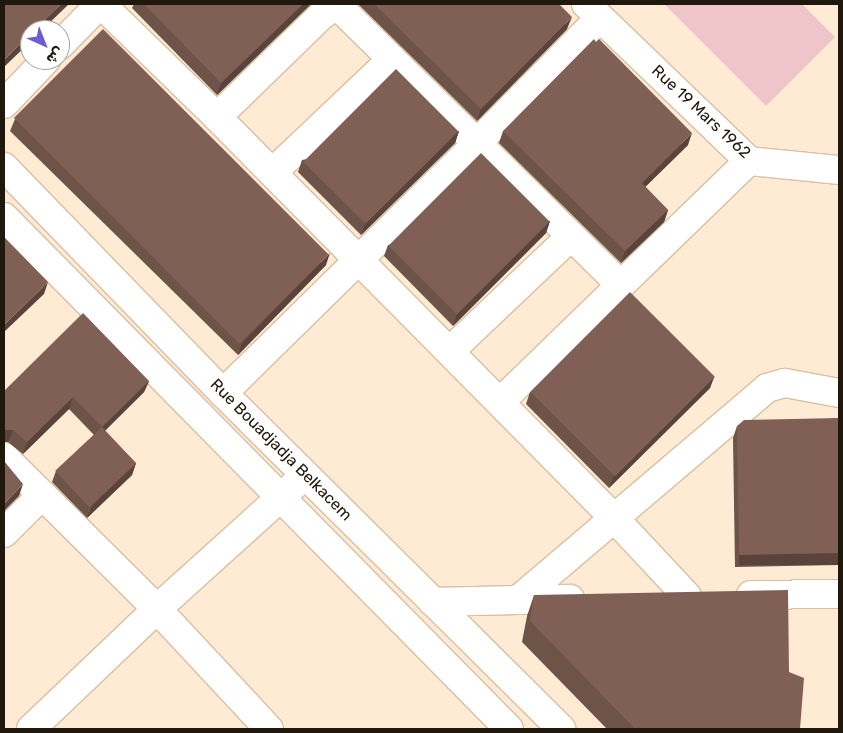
<!DOCTYPE html>
<meta charset="utf-8">
<style>
body{margin:0}
#map{position:relative;width:843px;height:733px;overflow:hidden;background:#ffead3;font-family:Rubik,Vazirmatn,sans-serif}
div>[style]{position:absolute}
.green>*{inset:0;background:#f0c5c9}
.roads{filter:drop-shadow(1px 0 #d9c0a4) drop-shadow(-1px 0 #d9c0a4) drop-shadow(0 1px #d9c0a4) drop-shadow(0 -1px #d9c0a4)}
.minor>*{height:28px;margin:-14px;padding:0 14px;transform-origin:14px;border-radius:14px;background:#fff}
.wall>*{inset:0;background:#6e5348}
.shaded-wall>*{inset:0;background:#5a433b;transform-origin:0 0}
.building>*{inset:0;background:#806054;transform-origin:0 0}
span{translate:-50% -50%;white-space:nowrap;text-align:center;line-height:1.15;-webkit-text-stroke:4px #fff;paint-order:stroke}
.street-label{font-size:16px;color:#20180d}
.frame{position:absolute;inset:0;border:5px solid #20180d;pointer-events:none}
.north{position:absolute;left:20px;top:20px;width:50px;height:50px;box-sizing:border-box;background:#fff;border:1px solid #a6a39e;border-radius:50%;rotate:136deg;font-size:14px;font-weight:700;line-height:20px;text-align:center;color:#20180d}
.north::after{content:'';display:block;margin:auto;width:18px;height:22px;background:#6b5cd6;clip-path:polygon(50% 0,100% 100%,50% 72%,0 100%)}
</style>
<div id="map">
<div class="green">
<div style="clip-path:polygon(664px 4px,802px 4px,835px 37px,766px 106px)"></div>
</div>
<div class="roads">
<div class="minor">
<div style="left:101px;top:4px;width:162px;rotate:44.2deg"></div>
<div style="left:217px;top:117px;width:146px;rotate:-44.2deg"></div>
<div style="left:322px;top:15px;width:12px;rotate:-35deg"></div>
<div style="left:332px;top:8px;width:9px;rotate:6deg"></div>
<div style="left:341px;top:9px;width:393px;rotate:44.6deg"></div>
<div style="left:586px;top:4px;width:226px;rotate:43.9deg"></div>
<div style="left:749px;top:161px;width:90px;rotate:5.7deg"></div>
<div style="left:60px;top:45px;width:57px;rotate:-45.7deg"></div>
<div style="left:4px;top:104px;width:61px;rotate:-46.3deg"></div>
<div style="left:217px;top:117px;width:564px;rotate:45.29deg"></div>
<div style="left:614px;top:518px;width:107px;rotate:46.9deg"></div>
<div style="left:4px;top:167px;width:315px;rotate:45.9deg"></div>
<div style="left:223px;top:393px;width:477px;rotate:44.8deg"></div>
<div style="left:273px;top:172px;width:164px;rotate:-43.5deg"></div>
<div style="left:4px;top:217px;width:719px;rotate:45.39deg"></div>
<div style="left:450px;top:351px;width:167px;rotate:-43.5deg"></div>
<div style="left:223px;top:393px;width:356px;rotate:-44.5deg"></div>
<div style="left:477px;top:143px;width:175px;rotate:-45.5deg"></div>
<div style="left:500px;top:402px;width:347px;rotate:-44.1deg"></div>
<div style="left:4px;top:457px;width:216px;rotate:44.8deg"></div>
<div style="left:157px;top:609px;width:164px;rotate:47deg"></div>
<div style="left:4px;top:533px;width:54px;rotate:-45deg"></div>
<div style="left:751px;top:595px;width:88px;rotate:-0.7deg"></div>
<div style="left:518px;top:600px;width:327px;rotate:-40.4deg"></div>
<div style="left:767px;top:388px;width:19px;rotate:-16deg"></div>
<div style="left:785px;top:383px;width:55px;rotate:10.5deg"></div>
<div style="left:433px;top:602px;width:137px;rotate:-1.3deg"></div>
<div style="left:31px;top:729px;width:174px;rotate:-43.6deg"></div>
<div style="left:157px;top:609px;width:185px;rotate:-42.1deg"></div>
</div>
</div>
<div class="wall">
<div style="clip-path:polygon(134px 4px,311px 4px,217px 95px,132px 8px)"></div>
<div style="clip-path:polygon(358px 4px,559px 4px,567px 29px,477px 121px)"></div>
<div style="clip-path:polygon(15px 119px,326px 265px,238px 355px,10px 131px)"></div>
<div style="clip-path:polygon(459px 131px,455px 143px,361px 235px,298px 172px,302px 160px)"></div>
<div style="clip-path:polygon(503px 131px,688px 145px,645px 187px,668px 210px,664px 222px,621px 263px,499px 143px)"></div>
<div style="clip-path:polygon(550px 221px,546px 233px,453px 326px,384px 256px,388px 245px)"></div>
<div style="clip-path:polygon(714px 377px,710px 388px,609px 488px,526px 404px,530px 392px)"></div>
<div style="clip-path:polygon(149px 381px,144px 392px,105px 431px,136px 463px,132px 475px,87px 518px,52px 482px,56px 471px,94px 435px,69px 409px,23px 454px,8px 442px,4px 442px,4px 391px)"></div>
<div style="clip-path:polygon(839px 418px,839px 565px,735px 567px,733px 438px,737px 426px)"></div>
<div style="clip-path:polygon(534px 595px,789px 672px,800px 729px,607px 729px,522px 642px,527px 616px)"></div>
</div>
<div class="shaded-wall">
<div style="clip-path:polygon(61px 4px,69px 4px,42px 30px,34px 30px)"></div>
<div style="clip-path:polygon(303px 4px,311px 4px,217px 95px,221px 83px)"></div>
<div style="clip-path:polygon(572px 17px,567px 29px,477px 121px,481px 109px)"></div>
<div style="clip-path:polygon(30px 34px,30px 42px,4px 67px,4px 60px)"></div>
<div style="clip-path:polygon(459px 131px,455px 143px,361px 235px,365px 224px)"></div>
<div style="clip-path:polygon(692px 133px,688px 145px,637px 195px,642px 183px)"></div>
<div style="clip-path:polygon(668px 210px,664px 222px,621px 263px,625px 251px)"></div>
<div style="clip-path:polygon(550px 221px,546px 233px,453px 326px,457px 314px)"></div>
<div style="clip-path:polygon(330px 253px,326px 265px,238px 355px,242px 343px)"></div>
<div style="clip-path:polygon(48px 282px,44px 294px,4px 332px,4px 325px)"></div>
<div style="clip-path:polygon(714px 377px,710px 388px,609px 488px,614px 476px)"></div>
<div style="clip-path:polygon(149px 381px,144px 392px,97px 438px,102px 427px)"></div>
<div style="clip-path:polygon(73px 397px,69px 409px,23px 454px,27px 442px)"></div>
<div style="clip-path:polygon(4px 430px,13px 430px,8px 442px,4px 442px)"></div>
<div style="clip-path:polygon(136px 463px,132px 475px,87px 518px,92px 506px)"></div>
<div style="clip-path:polygon(23px 484px,19px 496px,4px 511px,4px 504px)"></div>
<div style="left:839px;top:553px;width:12px;height:100px;rotate:90deg"></div>
</div>
<div class="building">
<div style="clip-path:polygon(4px 4px,61px 4px,34px 30px,30px 30px,30px 34px,4px 60px)"></div>
<div style="clip-path:polygon(144px 4px,303px 4px,221px 83px)"></div>
<div style="clip-path:polygon(374px 4px,559px 4px,572px 17px,481px 109px)"></div>
<div style="left:103px;top:29px;width:319px;height:126px;rotate:45deg"></div>
<div style="clip-path:polygon(594px 39px,596px 42px,599px 39px,692px 133px,642px 183px,668px 210px,625px 251px,503px 131px)"></div>
<div style="left:396px;top:69px;width:88px;height:131px;rotate:45deg"></div>
<div style="left:481px;top:153px;width:97px;height:131px;rotate:45deg"></div>
<div style="clip-path:polygon(4px 237px,48px 282px,4px 325px)"></div>
<div style="left:630px;top:292px;width:120px;height:141px;rotate:45deg"></div>
<div style="clip-path:polygon(83px 313px,149px 381px,102px 427px,73px 397px,27px 442px,13px 430px,4px 430px,4px 391px)"></div>
<div style="clip-path:polygon(839px 418px,839px 553px,739px 555px,737px 426px,744px 420px)"></div>
<div style="left:102px;top:427px;width:50px;height:64px;rotate:47deg"></div>
<div style="clip-path:polygon(4px 461px,23px 484px,4px 504px)"></div>
<div style="clip-path:polygon(788px 590px,789px 672px,804px 678px,800px 729px,635px 729px,530px 621px,534px 595px)"></div>
</div>
<div class="street-label">
<span style="left:701px;top:112px;rotate:43deg">Rue 19 Mars 1962</span>
<span style="left:281px;top:450px;rotate:45deg">Rue Bouadjadja Belkacem</span>
</div>
<div class="frame"></div>
<div class="north">ش</div>
</div>
